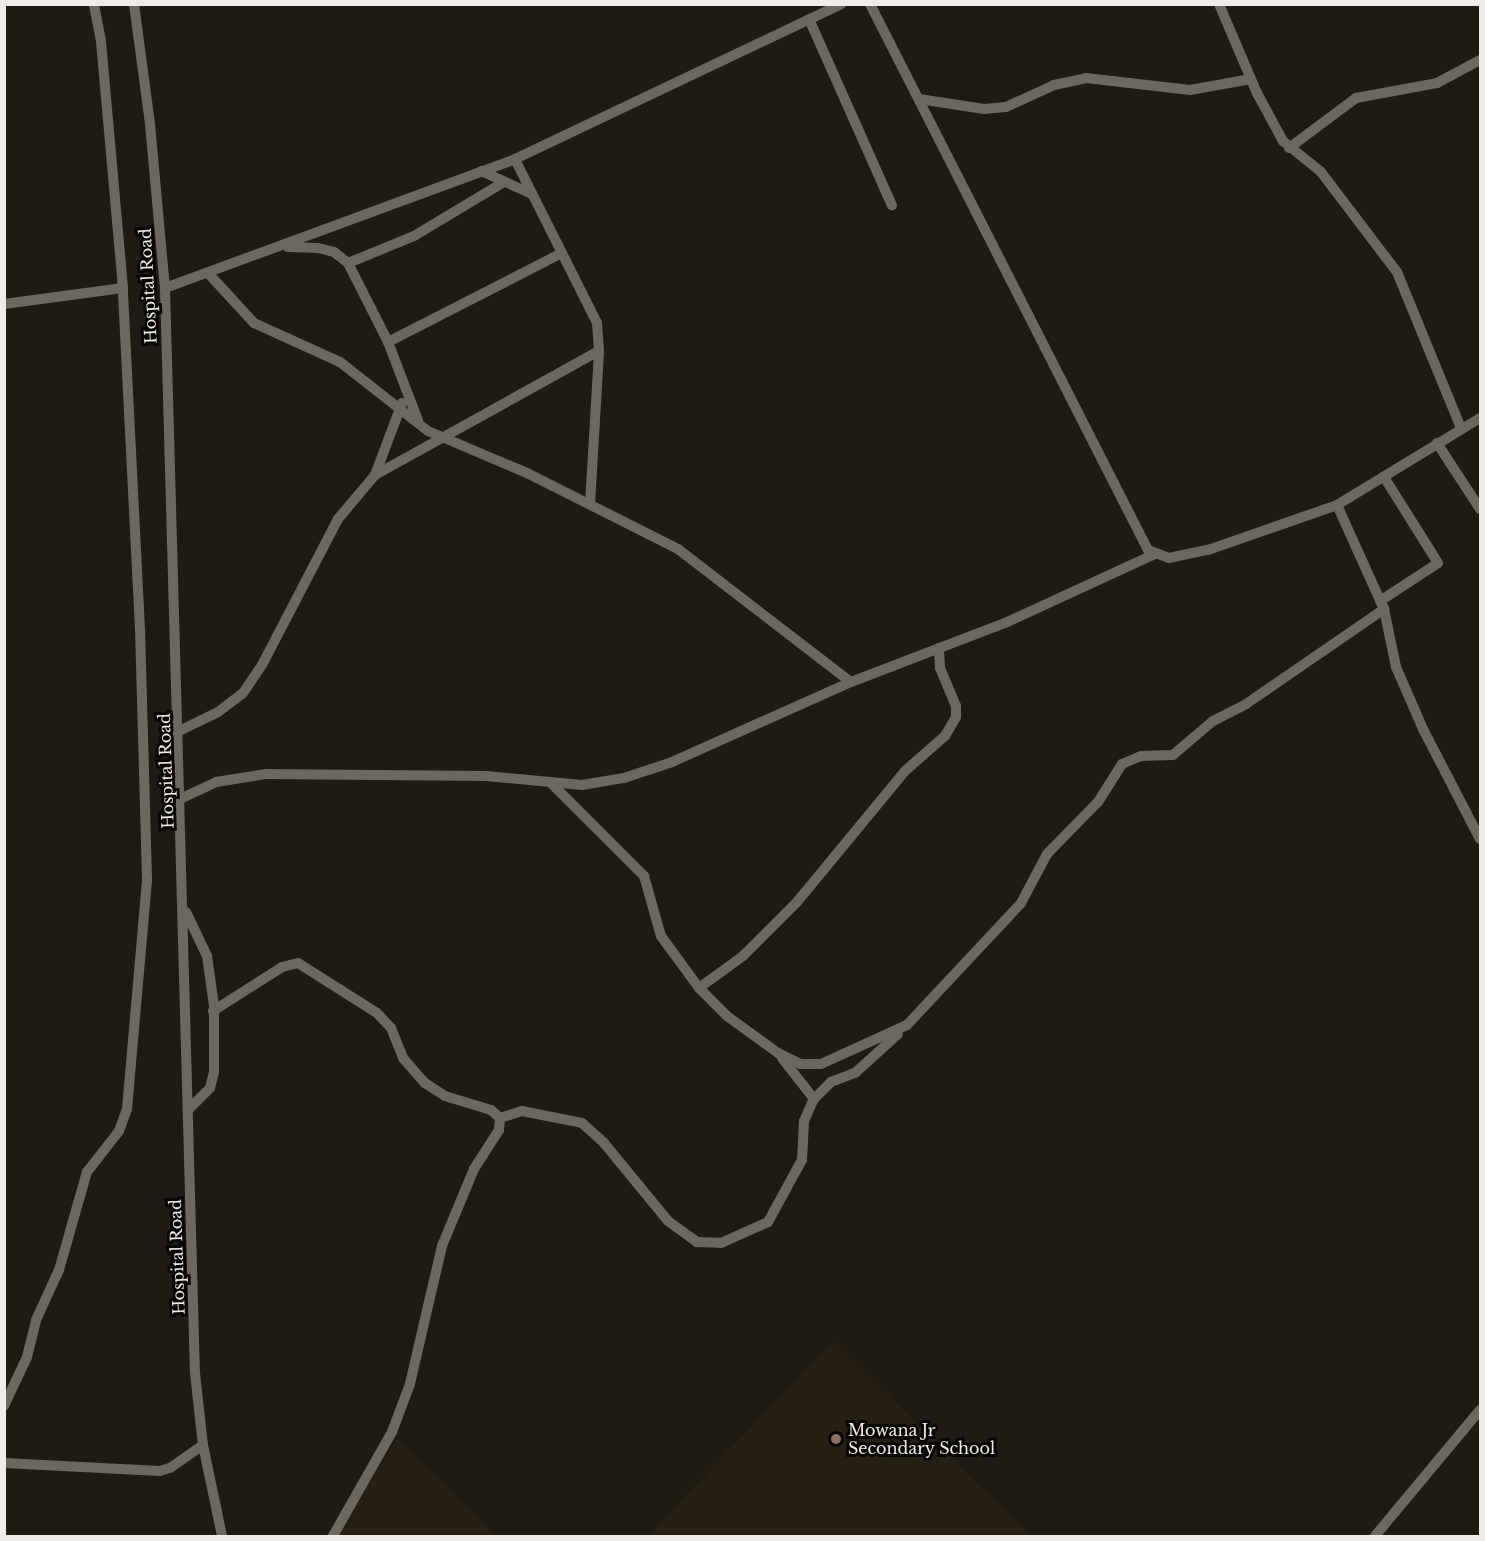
<!DOCTYPE html>
<style>
body{margin:0}
#map{position:relative;width:1485px;height:1541px;overflow:hidden;background:#1e1b14;font-family:"Libre Baskerville",serif}
div>[style]{position:absolute}
.built>*{inset:0;background:#252013}
.street>*{height:10px;margin:-5px;padding:0 5px;transform-origin:5px;border-radius:5px;background:#6c685f}
.dots>*{width:16px;height:16px;translate:-50% -50%;box-sizing:border-box;border:3px solid #070604;border-radius:50%}
span{translate:-50% -50%;white-space:nowrap;text-align:center;line-height:1.15;-webkit-text-stroke:6px #070604;paint-order:stroke}
.street-label{font-size:16px;color:#f0ede8}
.poi-label{font-size:16px;color:#f0ede8}
.left{translate:0 -50%;text-align:left}
.frame{position:absolute;inset:0;border:6px solid #f0ede8;pointer-events:none}
</style>
<div id="map">
<div class="built">
<div style="clip-path:polygon(833px 1341px,1031px 1536px,647px 1536px)"></div>
<div style="clip-path:polygon(398px 1438px,497px 1536px,337px 1536px)"></div>
</div>
<div class="street">
<div style="left:134px;top:4px;width:121px;rotate:82.4deg"></div>
<div style="left:150px;top:124px;width:165px;rotate:84.8deg"></div>
<div style="left:165px;top:288px;width:1085px;rotate:88.42deg"></div>
<div style="left:195px;top:1373px;width:72px;rotate:83.7deg"></div>
<div style="left:203px;top:1445px;width:93px;rotate:78.2deg"></div>
<div style="left:870px;top:4px;width:613px;rotate:63.02deg"></div>
<div style="left:1148px;top:550px;width:22px;rotate:21deg"></div>
<div style="left:1169px;top:558px;width:40px;rotate:-12deg"></div>
<div style="left:1208px;top:550px;width:137px;rotate:-19.2deg"></div>
<div style="left:1337px;top:505px;width:167px;rotate:-31.3deg"></div>
<div style="left:1219px;top:4px;width:97px;rotate:66.9deg"></div>
<div style="left:1257px;top:93px;width:55px;rotate:61.6deg"></div>
<div style="left:1283px;top:141px;width:49px;rotate:39.2deg"></div>
<div style="left:1321px;top:172px;width:126px;rotate:52.8deg"></div>
<div style="left:1397px;top:272px;width:169px;rotate:67.7deg"></div>
<div style="left:809px;top:19px;width:204px;rotate:66deg"></div>
<div style="left:919px;top:99px;width:66px;rotate:8.7deg"></div>
<div style="left:984px;top:109px;width:22px;rotate:-5deg"></div>
<div style="left:1006px;top:107px;width:53px;rotate:-24.6deg"></div>
<div style="left:1054px;top:85px;width:33px;rotate:-12deg"></div>
<div style="left:1086px;top:78px;width:105px;rotate:6.6deg"></div>
<div style="left:1190px;top:90px;width:62px;rotate:-10.2deg"></div>
<div style="left:1289px;top:148px;width:84px;rotate:-36.7deg"></div>
<div style="left:1356px;top:98px;width:82px;rotate:-10.5deg"></div>
<div style="left:1437px;top:83px;width:49px;rotate:-28.1deg"></div>
<div style="left:481px;top:171px;width:56px;rotate:24.3deg"></div>
<div style="left:288px;top:247px;width:30px;rotate:2deg"></div>
<div style="left:318px;top:248px;width:16px;rotate:14deg"></div>
<div style="left:334px;top:252px;width:18px;rotate:38deg"></div>
<div style="left:348px;top:263px;width:89px;rotate:63.1deg"></div>
<div style="left:388px;top:342px;width:84px;rotate:69deg"></div>
<div style="left:348px;top:263px;width:71px;rotate:-22.2deg"></div>
<div style="left:414px;top:236px;width:105px;rotate:-31deg"></div>
<div style="left:208px;top:273px;width:68px;rotate:47.4deg"></div>
<div style="left:254px;top:323px;width:94px;rotate:24.4deg"></div>
<div style="left:340px;top:362px;width:112px;rotate:38.1deg"></div>
<div style="left:428px;top:431px;width:108px;rotate:23deg"></div>
<div style="left:527px;top:473px;width:169px;rotate:26.7deg"></div>
<div style="left:678px;top:549px;width:218px;rotate:37.6deg"></div>
<div style="left:165px;top:288px;width:373px;rotate:-20.2deg"></div>
<div style="left:515px;top:159px;width:361px;rotate:-25.4deg"></div>
<div style="left:4px;top:304px;width:120px;rotate:-7.7deg"></div>
<div style="left:388px;top:342px;width:195px;rotate:-27.1deg"></div>
<div style="left:1437px;top:443px;width:79px;rotate:56.9deg"></div>
<div style="left:375px;top:475px;width:77px;rotate:-69.4deg"></div>
<div style="left:590px;top:504px;width:153px;rotate:-86.6deg"></div>
<div style="left:1337px;top:505px;width:114px;rotate:65.7deg"></div>
<div style="left:1384px;top:609px;width:59px;rotate:78.3deg"></div>
<div style="left:1396px;top:667px;width:68px;rotate:66.5deg"></div>
<div style="left:1423px;top:729px;width:124px;rotate:62.6deg"></div>
<div style="left:1380px;top:601px;width:69px;rotate:-33.2deg"></div>
<div style="left:1438px;top:563px;width:102px;rotate:-122.1deg"></div>
<div style="left:179px;top:731px;width:43px;rotate:-26deg"></div>
<div style="left:218px;top:712px;width:31px;rotate:-37deg"></div>
<div style="left:243px;top:693px;width:34px;rotate:-56deg"></div>
<div style="left:262px;top:665px;width:165px;rotate:-62.5deg"></div>
<div style="left:338px;top:519px;width:57px;rotate:-49.9deg"></div>
<div style="left:375px;top:475px;width:256px;rotate:-29deg"></div>
<div style="left:599px;top:351px;width:28px;rotate:-94deg"></div>
<div style="left:597px;top:323px;width:183px;rotate:-116.6deg"></div>
<div style="left:551px;top:783px;width:132px;rotate:45deg"></div>
<div style="left:644px;top:876px;width:62px;rotate:74.2deg"></div>
<div style="left:661px;top:936px;width:64px;rotate:53.8deg"></div>
<div style="left:699px;top:988px;width:40px;rotate:45deg"></div>
<div style="left:727px;top:1016px;width:63px;rotate:36deg"></div>
<div style="left:778px;top:1053px;width:25px;rotate:26deg"></div>
<div style="left:801px;top:1064px;width:20px"></div>
<div style="left:821px;top:1064px;width:94px;rotate:-24.4deg"></div>
<div style="left:907px;top:1025px;width:167px;rotate:-46.9deg"></div>
<div style="left:1021px;top:903px;width:55px;rotate:-62deg"></div>
<div style="left:1047px;top:854px;width:73px;rotate:-45.6deg"></div>
<div style="left:1098px;top:802px;width:45px;rotate:-57.7deg"></div>
<div style="left:1122px;top:764px;width:21px;rotate:-23deg"></div>
<div style="left:1141px;top:756px;width:32px;rotate:-2deg"></div>
<div style="left:1173px;top:755px;width:52px;rotate:-40.4deg"></div>
<div style="left:1213px;top:721px;width:37px;rotate:-27deg"></div>
<div style="left:1246px;top:704px;width:168px;rotate:-34.5deg"></div>
<div style="left:182px;top:798px;width:38px;rotate:-25deg"></div>
<div style="left:216px;top:782px;width:51px;rotate:-9.1deg"></div>
<div style="left:266px;top:774px;width:220px;rotate:0.5deg"></div>
<div style="left:486px;top:776px;width:96px;rotate:5.4deg"></div>
<div style="left:582px;top:785px;width:43px;rotate:-9.5deg"></div>
<div style="left:624px;top:778px;width:51px;rotate:-18.4deg"></div>
<div style="left:672px;top:762px;width:196px;rotate:-24.1deg"></div>
<div style="left:851px;top:682px;width:165px;rotate:-21deg"></div>
<div style="left:1005px;top:623px;width:165px;rotate:-24.7deg"></div>
<div style="left:186px;top:912px;width:49px;rotate:64.5deg"></div>
<div style="left:207px;top:956px;width:50px;rotate:82deg"></div>
<div style="left:214px;top:1006px;width:66px;rotate:90deg"></div>
<div style="left:214px;top:1072px;width:16px;rotate:104deg"></div>
<div style="left:210px;top:1088px;width:31px;rotate:135deg"></div>
<div style="left:699px;top:988px;width:54px;rotate:-36deg"></div>
<div style="left:743px;top:956px;width:76px;rotate:-45deg"></div>
<div style="left:797px;top:902px;width:170px;rotate:-50.5deg"></div>
<div style="left:905px;top:771px;width:53px;rotate:-41.2deg"></div>
<div style="left:945px;top:736px;width:22px;rotate:-60deg"></div>
<div style="left:956px;top:717px;width:11px;rotate:-90deg"></div>
<div style="left:956px;top:706px;width:41px;rotate:-112.8deg"></div>
<div style="left:940px;top:668px;width:20px;rotate:-93deg"></div>
<div style="left:213px;top:1011px;width:82px;rotate:-32.5deg"></div>
<div style="left:282px;top:967px;width:16px;rotate:-14deg"></div>
<div style="left:298px;top:963px;width:93px;rotate:32.3deg"></div>
<div style="left:377px;top:1013px;width:21px;rotate:47deg"></div>
<div style="left:391px;top:1028px;width:32px;rotate:68deg"></div>
<div style="left:403px;top:1058px;width:33px;rotate:49deg"></div>
<div style="left:425px;top:1083px;width:24px;rotate:33deg"></div>
<div style="left:445px;top:1096px;width:48px;rotate:16.9deg"></div>
<div style="left:491px;top:1110px;width:12px;rotate:42deg"></div>
<div style="left:500px;top:1118px;width:12px;rotate:95deg"></div>
<div style="left:499px;top:1130px;width:46px;rotate:122.7deg"></div>
<div style="left:474px;top:1169px;width:83px;rotate:112.6deg"></div>
<div style="left:442px;top:1246px;width:142px;rotate:103.1deg"></div>
<div style="left:410px;top:1384px;width:51px;rotate:110.6deg"></div>
<div style="left:392px;top:1432px;width:120px;rotate:119.6deg"></div>
<div style="left:782px;top:1058px;width:52px;rotate:52deg"></div>
<div style="left:500px;top:1118px;width:23px;rotate:-18deg"></div>
<div style="left:522px;top:1111px;width:61px;rotate:11.3deg"></div>
<div style="left:582px;top:1123px;width:30px;rotate:42deg"></div>
<div style="left:604px;top:1143px;width:101px;rotate:50.6deg"></div>
<div style="left:668px;top:1221px;width:36px;rotate:36deg"></div>
<div style="left:697px;top:1242px;width:24px;rotate:2deg"></div>
<div style="left:721px;top:1243px;width:51px;rotate:-24.1deg"></div>
<div style="left:768px;top:1222px;width:71px;rotate:-61.3deg"></div>
<div style="left:802px;top:1160px;width:39px;rotate:-87deg"></div>
<div style="left:804px;top:1121px;width:24px;rotate:-66deg"></div>
<div style="left:814px;top:1099px;width:24px;rotate:-45deg"></div>
<div style="left:831px;top:1082px;width:26px;rotate:-21deg"></div>
<div style="left:855px;top:1073px;width:58px;rotate:-42.2deg"></div>
<div style="left:4px;top:1406px;width:54px;rotate:-64.9deg"></div>
<div style="left:27px;top:1357px;width:38px;rotate:-76deg"></div>
<div style="left:36px;top:1320px;width:55px;rotate:-65.3deg"></div>
<div style="left:59px;top:1270px;width:102px;rotate:-74.1deg"></div>
<div style="left:87px;top:1172px;width:52px;rotate:-52deg"></div>
<div style="left:119px;top:1131px;width:23px;rotate:-70deg"></div>
<div style="left:127px;top:1109px;width:231px;rotate:-85deg"></div>
<div style="left:147px;top:879px;width:250px;rotate:-91.6deg"></div>
<div style="left:140px;top:629px;width:341px;rotate:-92.9deg"></div>
<div style="left:123px;top:288px;width:248px;rotate:-95.1deg"></div>
<div style="left:101px;top:41px;width:38px;rotate:-101deg"></div>
<div style="left:4px;top:1463px;width:156px;rotate:2.9deg"></div>
<div style="left:160px;top:1471px;width:10px;rotate:-17deg"></div>
<div style="left:170px;top:1468px;width:40px;rotate:-34.9deg"></div>
<div style="left:1375px;top:1536px;width:164px;rotate:-50.2deg"></div>
</div>
<div class="dots">
<div style="left:836px;top:1439px;background:#8d6e63"></div>
</div>
<div class="street-label">
<span style="left:148px;top:286px;rotate:-93deg">Hospital Road</span>
<span style="left:166px;top:771px;rotate:-92deg">Hospital Road</span>
<span style="left:177px;top:1257px;rotate:-92deg">Hospital Road</span>
</div>
<div class="poi-label">
<span class="left" style="left:848px;top:1439px">Mowana Jr<br>Secondary School</span>
</div>
<div class="frame"></div>
</div>
